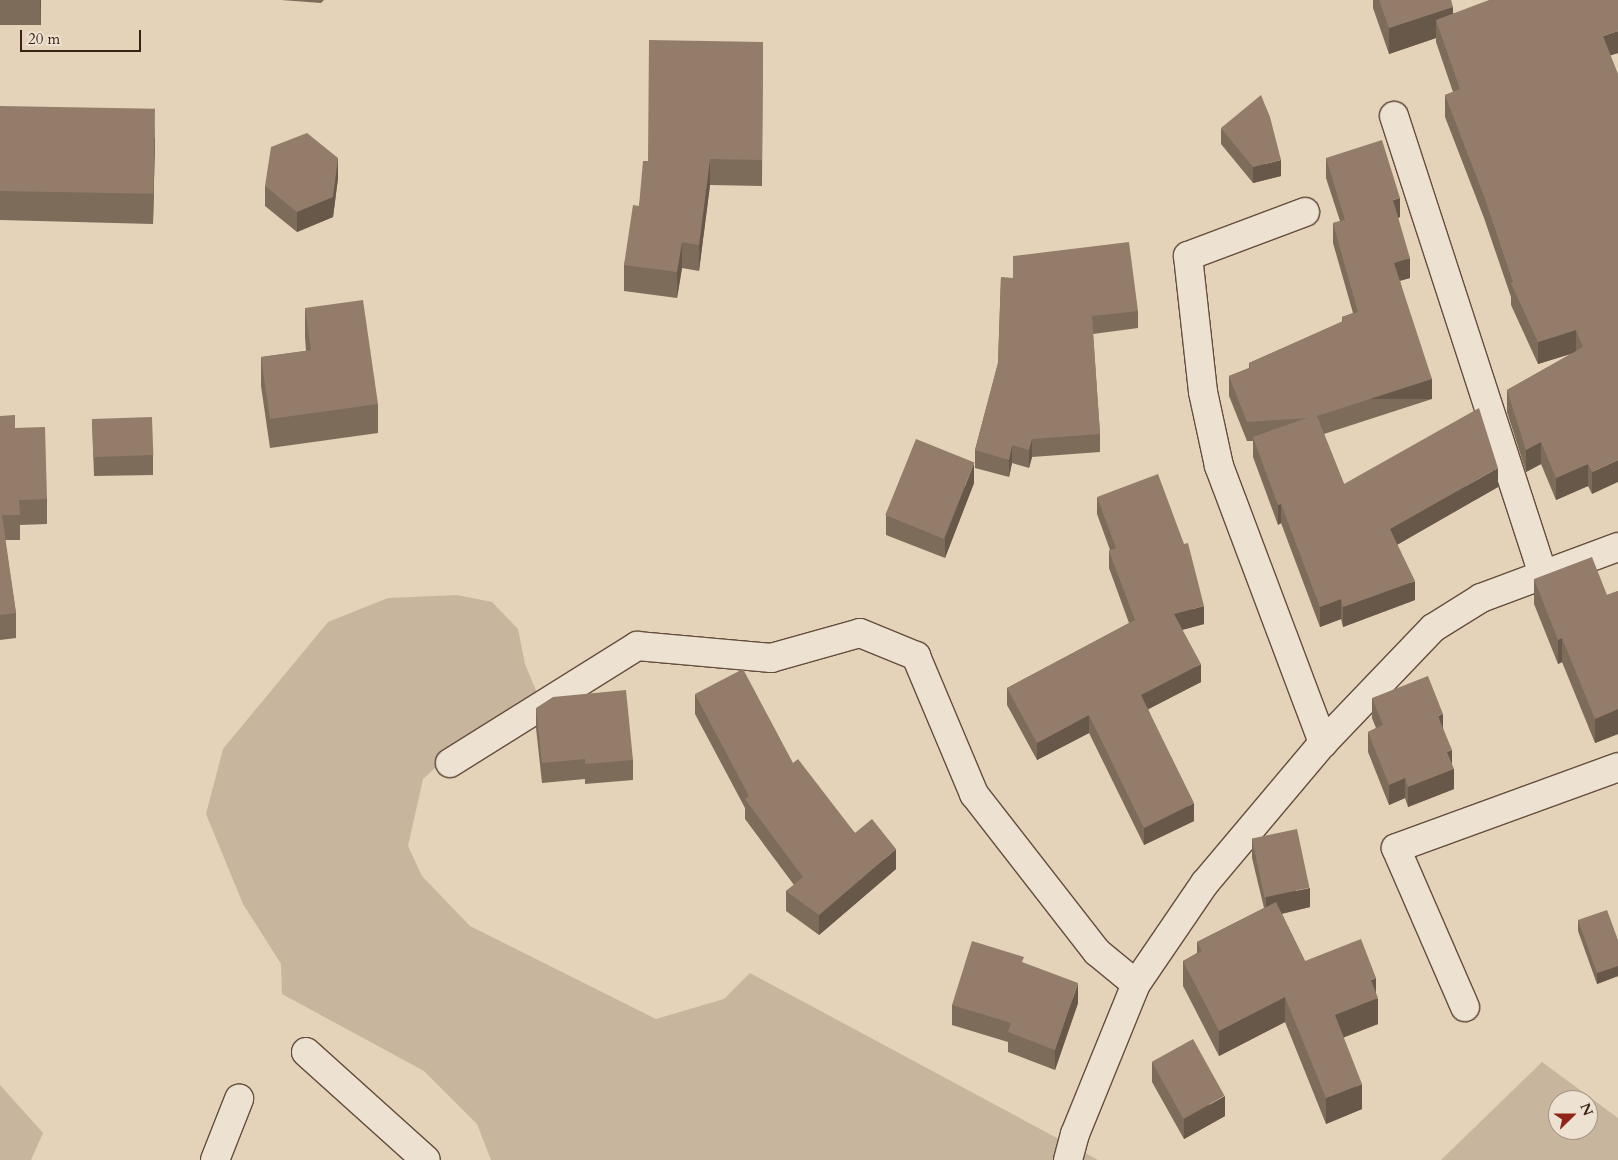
<!DOCTYPE html>
<style>
body{margin:0}
#map{position:relative;width:1618px;height:1160px;overflow:hidden;background:#e4d3b9;font-family:Cardo,serif}
div>[style]{position:absolute}
.green>*{inset:0;background:#c7b59d}
.roads{filter:drop-shadow(1px 0 #654d3d) drop-shadow(-1px 0 #654d3d) drop-shadow(0 1px #654d3d) drop-shadow(0 -1px #654d3d)}
.minor>*{height:28px;margin:-14px;padding:0 14px;transform-origin:14px;border-radius:14px;background:#ede2d2}
.wall>*{inset:0;background:#7e6c5b;transform-origin:0 0}
.shaded-wall>*{inset:0;background:#67584a;transform-origin:0 0}
.building>*{inset:0;background:#937d6a;transform-origin:0 0}
span{translate:-50% -50%;white-space:nowrap;text-align:center;line-height:1.15;-webkit-text-stroke:4px #ede2d2;paint-order:stroke}
.north{position:absolute;left:1548px;top:1090px;width:50px;height:50px;box-sizing:border-box;background:#ede2d2;border:1px solid #a69486;border-radius:50%;rotate:68deg;font-size:14px;font-weight:700;line-height:20px;text-align:center;color:#3b2014}
.north::after{content:'';display:block;margin:auto;width:18px;height:22px;background:#8f2418;clip-path:polygon(50% 0,100% 100%,50% 72%,0 100%)}
.scale{position:absolute;left:20px;top:30px;width:121px;height:22px;box-sizing:border-box;border:2px solid #3b2014;border-top:0;padding-left:6px;font-size:15px;line-height:18px;white-space:nowrap;color:#3b2014;-webkit-text-stroke:4px #ede2d2;paint-order:stroke}
</style>
<div id="map">
<div class="green">
<div style="clip-path:polygon(457px 595px,492px 602px,518px 629px,525px 664px,537px 693px,447px 757px,423px 779px,408px 846px,422px 876px,470px 926px,656px 1019px,724px 999px,750px 973px,1098px 1160px,491px 1160px,477px 1124px,424px 1071px,282px 994px,281px 964px,243px 904px,206px 814px,223px 749px,328px 622px,388px 598px)"></div>
<div style="clip-path:polygon(evenodd,1542px 1062px,1618px 1118px,1618px 1160px,1441px 1160px,1542px 1062px,1558px 1100px,1588px 1100px,1588px 1130px,1558px 1130px,1558px 1100px)"></div>
<div style="clip-path:polygon(0 1085px,43px 1133px,31px 1160px,0 1160px)"></div>
</div>
<div class="roads">
<div class="minor">
<div style="left:1394px;top:116px;width:482px;rotate:72deg"></div>
<div style="left:1305px;top:212px;width:125px;rotate:159.4deg"></div>
<div style="left:1188px;top:256px;width:137px;rotate:83.7deg"></div>
<div style="left:1203px;top:392px;width:76px;rotate:77.8deg"></div>
<div style="left:1219px;top:466px;width:296px;rotate:69.4deg"></div>
<div style="left:450px;top:763px;width:221px;rotate:-32deg"></div>
<div style="left:637px;top:646px;width:135px;rotate:5.1deg"></div>
<div style="left:771px;top:658px;width:92px;rotate:-15.7deg"></div>
<div style="left:860px;top:633px;width:61px;rotate:22.3deg"></div>
<div style="left:916px;top:656px;width:150px;rotate:67.2deg"></div>
<div style="left:974px;top:794px;width:200px;rotate:52.1deg"></div>
<div style="left:1097px;top:952px;width:50px;rotate:39.4deg"></div>
<div style="left:1465px;top:1007px;width:173px;rotate:-113.5deg"></div>
<div style="left:1396px;top:848px;width:236px;rotate:-20deg"></div>
<div style="left:306px;top:1052px;width:161px;rotate:42deg"></div>
<div style="left:215px;top:1160px;width:66px;rotate:-68.5deg"></div>
<div style="left:1068px;top:1160px;width:27px;rotate:-75deg"></div>
<div style="left:1075px;top:1134px;width:162px;rotate:-67.9deg"></div>
<div style="left:1136px;top:984px;width:122px;rotate:-55.7deg"></div>
<div style="left:1205px;top:883px;width:183px;rotate:-49.9deg"></div>
<div style="left:1323px;top:743px;width:159px;rotate:-46.3deg"></div>
<div style="left:1433px;top:628px;width:57px;rotate:-32deg"></div>
<div style="left:1481px;top:598px;width:146px;rotate:-20.4deg"></div>
</div>
</div>
<div class="wall">
<div style="left:0;top:0;width:41px;height:25px"></div>
<div style="clip-path:polygon(281px 0,324px 0,321px 3px)"></div>
<div style="clip-path:polygon(1373px 0,1451px 0,1453px 13px,1618px 53px,1610px 55px,1592px 494px,1588px 486px,1556px 500px,1541px 464px,1526px 472px,1507px 412px,1507px 390px,1571px 354px,1538px 364px,1511px 305px,1511px 297px,1484px 218px,1445px 117px,1445px 95px,1453px 92px,1436px 42px,1436px 38px,1389px 54px,1373px 8px)"></div>
<div style="clip-path:polygon(763px 42px,762px 186px,710px 185px,699px 271px,682px 268px,677px 298px,624px 291px,624px 265px,639px 206px,648px 161px)"></div>
<div style="clip-path:polygon(0 106px,155px 138px,153px 224px,0 220px)"></div>
<div style="clip-path:polygon(1221px 128px,1281px 176px,1253px 183px,1221px 144px)"></div>
<div style="clip-path:polygon(1326px 158px,1400px 217px,1398px 218px,1410px 278px,1400px 281px,1432px 399px,1324px 434px,1344px 484px,1498px 487px,1397px 544px,1415px 600px,1343px 627px,1341px 619px,1320px 627px,1281px 523px,1278px 525px,1253px 457px,1253px 441px,1247px 441px,1229px 396px,1229px 376px,1249px 368px,1249px 363px,1342px 322px,1342px 317px,1353px 313px,1333px 243px,1333px 223px,1340px 221px,1326px 178px)"></div>
<div style="clip-path:polygon(338px 178px,333px 217px,297px 232px,265px 206px,265px 186px)"></div>
<div style="clip-path:polygon(1001px 277px,1138px 311px,1138px 328px,1093px 334px,1100px 434px,1100px 452px,1032px 457px,1029px 468px,1012px 463px,1009px 477px,975px 468px,975px 450px,998px 363px)"></div>
<div style="clip-path:polygon(305px 308px,378px 404px,378px 433px,270px 448px,261px 386px,261px 357px,306px 351px,305px 337px)"></div>
<div style="clip-path:polygon(0 416px,15px 428px,47px 499px,47px 524px,20px 525px,20px 540px,5px 540px,16px 613px,16px 638px,0 640px)"></div>
<div style="clip-path:polygon(92px 420px,153px 455px,153px 475px,94px 476px)"></div>
<div style="clip-path:polygon(974px 483px,945px 558px,886px 535px,886px 515px)"></div>
<div style="clip-path:polygon(1097px 497px,1204px 624px,1182px 630px,1201px 682px,1148px 709px,1194px 821px,1144px 845px,1089px 733px,1037px 760px,1007px 705px,1007px 688px,1129px 623px,1109px 568px,1109px 551px,1110px 550px,1097px 514px)"></div>
<div style="clip-path:polygon(1534px 579px,1607px 595px,1618px 591px,1618px 734px,1595px 743px,1562px 662px,1558px 664px,1534px 604px)"></div>
<div style="clip-path:polygon(695px 694px,793px 763px,855px 833px,896px 869px,819px 935px,786px 911px,786px 891px,794px 885px,745px 819px,745px 808px,695px 714px)"></div>
<div style="clip-path:polygon(1372px 698px,1443px 728px,1452px 765px,1454px 789px,1408px 807px,1405px 798px,1389px 805px,1368px 752px,1368px 732px,1376px 728px,1372px 718px)"></div>
<div style="clip-path:polygon(536px 708px,633px 760px,633px 780px,585px 784px,585px 779px,542px 783px,536px 728px)"></div>
<div style="clip-path:polygon(1252px 838px,1310px 907px,1282px 914px,1305px 961px,1376px 993px,1378px 1024px,1343px 1037px,1362px 1109px,1326px 1124px,1285px 1022px,1219px 1056px,1183px 986px,1183px 961px,1197px 953px,1197px 942px,1264px 908px,1252px 858px)"></div>
<div style="clip-path:polygon(1578px 920px,1618px 940px,1618px 976px,1597px 984px,1578px 931px)"></div>
<div style="clip-path:polygon(1024px 963px,1078px 1003px,1055px 1070px,1008px 1052px,1008px 1042px,952px 1025px,952px 1005px)"></div>
<div style="clip-path:polygon(1152px 1062px,1225px 1116px,1184px 1139px,1152px 1082px)"></div>
</div>
<div class="shaded-wall">
<div style="clip-path:polygon(40px 0,41px 0,40px 27px)"></div>
<div style="clip-path:polygon(1453px 7px,1453px 33px,1436px 20px,1436px 38px,1389px 54px,1389px 28px)"></div>
<div style="clip-path:polygon(1618px 31px,1618px 53px,1603px 58px,1603px 36px)"></div>
<div style="clip-path:polygon(155px 109px,155px 138px,153px 224px,153px 195px)"></div>
<div style="clip-path:polygon(338px 158px,338px 178px,333px 217px,297px 232px,297px 212px)"></div>
<div style="clip-path:polygon(710px 159px,710px 185px,699px 271px,699px 245px)"></div>
<div style="clip-path:polygon(1281px 160px,1281px 176px,1253px 183px,1253px 167px)"></div>
<div style="clip-path:polygon(1400px 198px,1400px 217px,1393px 220px,1393px 200px)"></div>
<div style="clip-path:polygon(682px 242px,682px 268px,677px 298px,677px 272px)"></div>
<div style="clip-path:polygon(1410px 258px,1410px 278px,1394px 282px,1394px 263px)"></div>
<div style="clip-path:polygon(1576px 330px,1576px 352px,1538px 364px,1538px 342px)"></div>
<div style="left:1432px;top:379px;width:20px;height:121px;rotate:90deg"></div>
<div style="clip-path:polygon(1032px 439px,1032px 457px,1029px 468px,1029px 450px)"></div>
<div style="clip-path:polygon(1541px 442px,1541px 464px,1526px 472px,1526px 450px)"></div>
<div style="clip-path:polygon(1012px 445px,1012px 463px,1009px 477px,1009px 460px)"></div>
<div style="clip-path:polygon(1618px 460px,1618px 482px,1592px 494px,1592px 472px)"></div>
<div style="clip-path:polygon(974px 463px,974px 483px,945px 558px,945px 538px)"></div>
<div style="clip-path:polygon(1588px 464px,1588px 486px,1556px 500px,1556px 478px)"></div>
<div style="clip-path:polygon(1498px 468px,1498px 487px,1390px 549px,1390px 529px)"></div>
<div style="clip-path:polygon(1281px 504px,1281px 523px,1278px 525px,1278px 505px)"></div>
<div style="clip-path:polygon(1415px 581px,1415px 600px,1343px 627px,1343px 607px)"></div>
<div style="clip-path:polygon(1341px 599px,1341px 619px,1320px 627px,1320px 607px)"></div>
<div style="clip-path:polygon(1204px 606px,1204px 624px,1174px 632px,1174px 614px)"></div>
<div style="clip-path:polygon(1562px 638px,1562px 662px,1558px 664px,1558px 640px)"></div>
<div style="clip-path:polygon(1201px 664px,1201px 682px,1141px 713px,1141px 695px)"></div>
<div style="clip-path:polygon(1618px 709px,1618px 734px,1595px 743px,1595px 719px)"></div>
<div style="clip-path:polygon(1443px 714px,1443px 734px,1438px 716px)"></div>
<div style="clip-path:polygon(1089px 715px,1089px 733px,1037px 760px,1037px 743px)"></div>
<div style="clip-path:polygon(1452px 750px,1452px 769px,1454px 769px,1454px 789px,1408px 807px,1408px 787px,1447px 752px)"></div>
<div style="clip-path:polygon(1405px 778px,1405px 798px,1389px 805px,1389px 785px)"></div>
<div style="clip-path:polygon(1194px 803px,1194px 821px,1144px 845px,1144px 828px)"></div>
<div style="clip-path:polygon(896px 849px,896px 869px,819px 935px,819px 915px)"></div>
<div style="clip-path:polygon(1310px 888px,1310px 907px,1266px 917px,1266px 897px)"></div>
<div style="clip-path:polygon(1618px 966px,1618px 976px,1597px 984px,1597px 973px)"></div>
<div style="clip-path:polygon(1376px 978px,1376px 999px,1378px 998px,1378px 1024px,1335px 1041px,1335px 1015px,1371px 980px)"></div>
<div style="clip-path:polygon(1078px 983px,1078px 1003px,1055px 1070px,1055px 1050px)"></div>
<div style="clip-path:polygon(1285px 997px,1285px 1022px,1219px 1056px,1219px 1031px)"></div>
<div style="clip-path:polygon(1362px 1084px,1362px 1109px,1326px 1124px,1326px 1098px)"></div>
<div style="clip-path:polygon(1225px 1096px,1225px 1116px,1184px 1139px,1184px 1119px)"></div>
</div>
<div class="building">
<div style="clip-path:polygon(1379px 0,1451px 0,1453px 7px,1389px 28px)"></div>
<div style="clip-path:polygon(1489px 0,1618px 0,1618px 31px,1603px 36px,1618px 74px,1618px 460px,1592px 472px,1588px 464px,1556px 478px,1541px 442px,1526px 450px,1507px 390px,1583px 347px,1576px 330px,1538px 342px,1511px 283px,1513px 282px,1484px 196px,1445px 95px,1460px 89px,1436px 20px)"></div>
<div style="clip-path:polygon(649px 40px,763px 42px,762px 160px,710px 159px,699px 245px,682px 242px,677px 272px,624px 265px,633px 205px,639px 206px,643px 161px,648px 161px)"></div>
<div style="clip-path:polygon(1261px 95px,1270px 117px,1281px 160px,1253px 167px,1221px 128px)"></div>
<div style="left:0;top:106px;width:155px;height:85px;rotate:1deg"></div>
<div style="clip-path:polygon(307px 133px,338px 158px,333px 197px,297px 212px,265px 186px,271px 147px)"></div>
<div style="clip-path:polygon(1382px 140px,1400px 198px,1393px 200px,1410px 258px,1394px 263px,1432px 379px,1317px 416px,1344px 484px,1479px 408px,1498px 468px,1390px 529px,1415px 581px,1343px 607px,1341px 599px,1320px 607px,1281px 504px,1278px 505px,1253px 437px,1307px 418px,1247px 422px,1229px 376px,1250px 368px,1249px 363px,1343px 321px,1342px 317px,1358px 312px,1333px 223px,1345px 220px,1326px 158px)"></div>
<div style="clip-path:polygon(1129px 242px,1138px 311px,1092px 316px,1100px 434px,1032px 439px,1029px 450px,1012px 445px,1009px 460px,975px 450px,998px 363px,1001px 277px,1013px 278px,1013px 256px)"></div>
<div style="clip-path:polygon(363px 300px,378px 404px,270px 419px,261px 357px,311px 350px,305px 308px)"></div>
<div style="clip-path:polygon(15px 415px,15px 428px,45px 427px,47px 499px,19px 500px,20px 515px,2px 515px,16px 613px,0 615px,0 416px)"></div>
<div style="left:152px;top:417px;width:38px;height:60px;rotate:88deg"></div>
<div style="left:916px;top:439px;width:63px;height:82px;rotate:22deg"></div>
<div style="clip-path:polygon(1158px 474px,1184px 544px,1188px 543px,1204px 606px,1174px 614px,1201px 664px,1141px 695px,1194px 803px,1144px 828px,1089px 715px,1037px 743px,1007px 688px,1135px 620px,1109px 551px,1116px 548px,1097px 497px)"></div>
<div style="clip-path:polygon(1592px 557px,1607px 595px,1618px 591px,1618px 709px,1595px 719px,1562px 638px,1558px 640px,1534px 579px)"></div>
<div style="clip-path:polygon(743px 669px,793px 763px,798px 759px,855px 833px,872px 819px,896px 849px,819px 915px,786px 891px,803px 877px,745px 799px,749px 796px,695px 694px)"></div>
<div style="clip-path:polygon(1428px 676px,1443px 714px,1438px 716px,1452px 750px,1447px 752px,1454px 769px,1408px 787px,1405px 778px,1389px 785px,1368px 732px,1383px 725px,1372px 698px)"></div>
<div style="clip-path:polygon(626px 690px,633px 760px,585px 764px,585px 759px,542px 763px,536px 708px,553px 697px)"></div>
<div style="left:1297px;top:829px;width:60px;height:46px;rotate:78deg"></div>
<div style="clip-path:polygon(1276px 902px,1305px 961px,1361px 939px,1376px 978px,1371px 980px,1378px 998px,1335px 1015px,1362px 1084px,1326px 1098px,1285px 997px,1219px 1031px,1183px 961px,1202px 951px,1197px 942px)"></div>
<div style="clip-path:polygon(1607px 910px,1618px 940px,1618px 966px,1597px 973px,1578px 920px)"></div>
<div style="clip-path:polygon(972px 941px,1024px 957px,1022px 962px,1078px 983px,1055px 1050px,1008px 1032px,1011px 1023px,952px 1005px)"></div>
<div style="left:1193px;top:1039px;width:65px;height:47px;rotate:61deg"></div>
</div>
<div class="north">N</div>
<div class="scale">20 m</div>
</div>
